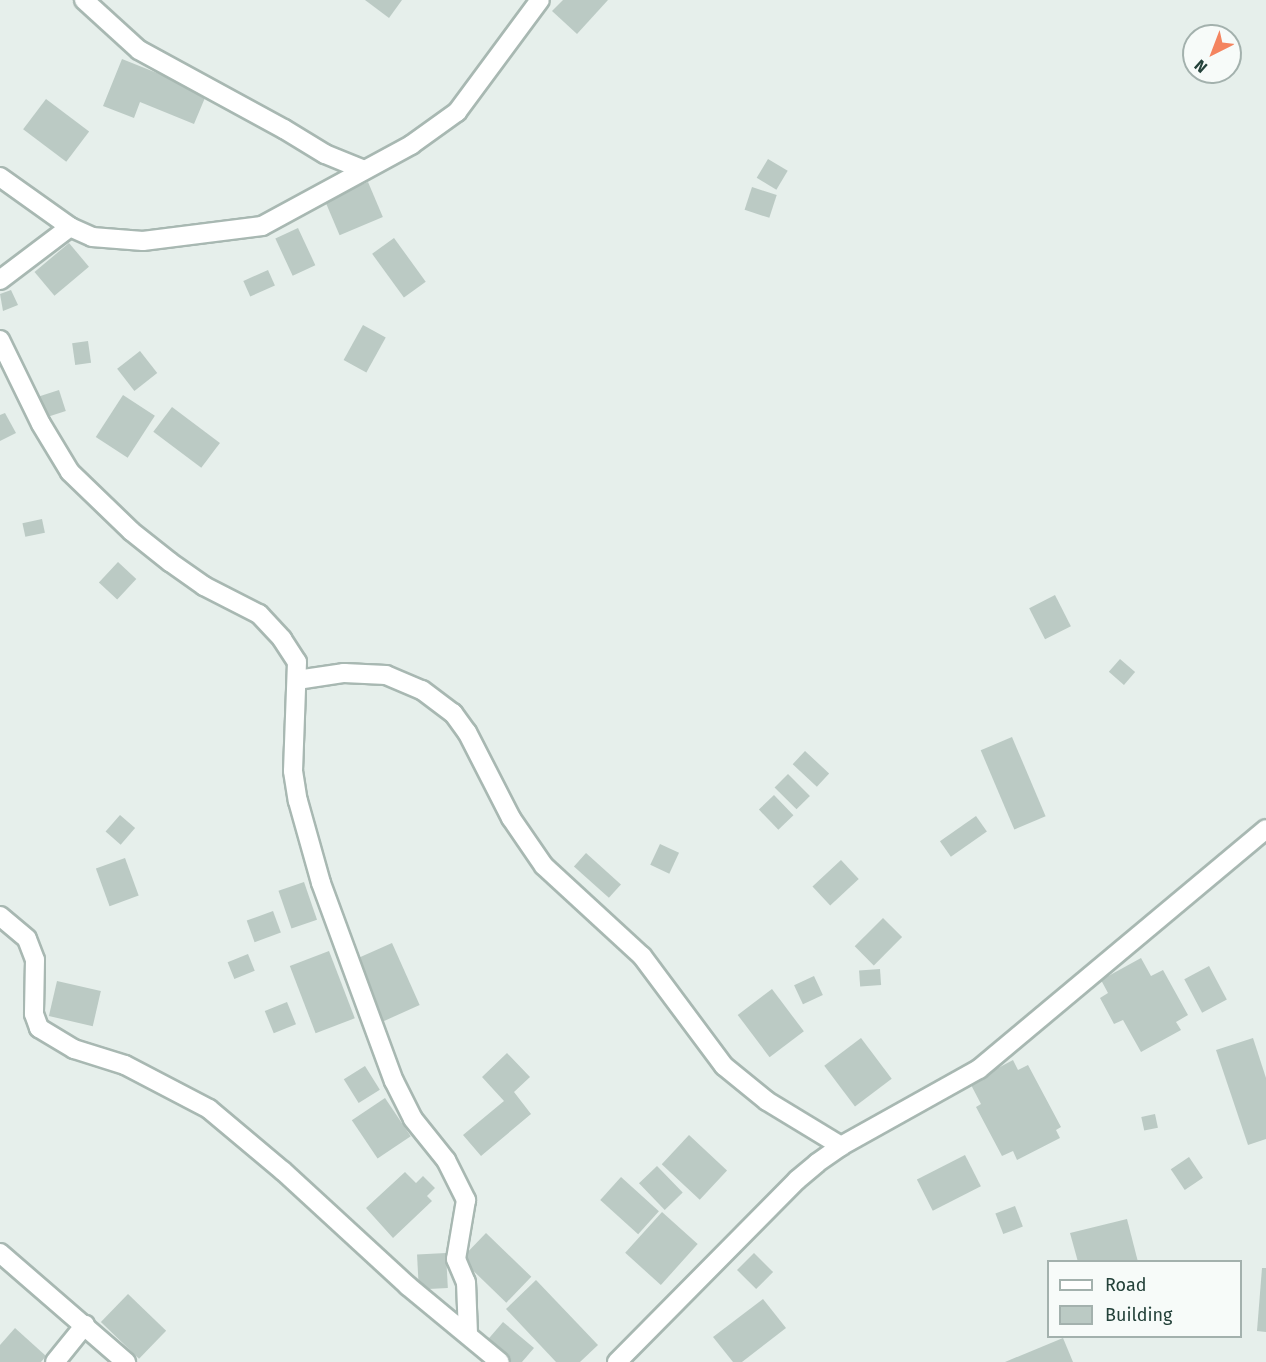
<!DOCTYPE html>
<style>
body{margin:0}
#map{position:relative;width:1266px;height:1362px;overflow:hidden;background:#e6efeb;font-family:"Fira Sans",sans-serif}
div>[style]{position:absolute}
.building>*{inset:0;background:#bbcac4;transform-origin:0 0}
.roads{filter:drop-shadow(2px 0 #a8b8b2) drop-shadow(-2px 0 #a8b8b2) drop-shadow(0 2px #a8b8b2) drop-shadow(0 -2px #a8b8b2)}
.minor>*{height:18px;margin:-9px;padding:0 9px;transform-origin:9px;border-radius:9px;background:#fff}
span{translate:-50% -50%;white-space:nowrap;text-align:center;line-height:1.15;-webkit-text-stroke:4.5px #f7fbf9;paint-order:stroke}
.legend{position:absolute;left:1047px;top:1260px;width:195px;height:78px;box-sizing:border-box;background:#f7fbf9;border:2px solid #a3b1ad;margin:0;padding:8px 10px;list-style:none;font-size:18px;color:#24423a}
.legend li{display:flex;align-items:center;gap:12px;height:30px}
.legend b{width:30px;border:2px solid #a3b1ad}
.north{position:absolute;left:1182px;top:24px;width:60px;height:60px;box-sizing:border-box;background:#f7fbf9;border:2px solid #a3b1ad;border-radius:50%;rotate:222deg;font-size:16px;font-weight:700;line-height:24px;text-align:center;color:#24423a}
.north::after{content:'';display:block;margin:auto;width:21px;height:27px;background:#f4845f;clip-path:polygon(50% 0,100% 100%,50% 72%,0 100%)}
</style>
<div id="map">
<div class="building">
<div style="clip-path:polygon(365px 0,402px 0,389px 18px)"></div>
<div style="clip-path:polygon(563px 0,608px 0,577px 34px,552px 11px)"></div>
<div style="clip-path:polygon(122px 59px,207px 93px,194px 124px,140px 102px,134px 118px,103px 106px)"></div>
<div style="left:46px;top:99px;width:54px;height:38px;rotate:37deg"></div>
<div style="left:768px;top:159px;width:23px;height:22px;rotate:31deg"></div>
<div style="left:368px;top:182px;width:38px;height:47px;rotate:67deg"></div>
<div style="left:752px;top:187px;width:26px;height:24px;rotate:18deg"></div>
<div style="left:298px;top:228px;width:41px;height:25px;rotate:65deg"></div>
<div style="left:394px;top:238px;width:54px;height:27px;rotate:54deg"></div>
<div style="left:69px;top:243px;width:31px;height:45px;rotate:50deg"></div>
<div style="left:268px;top:270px;width:17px;height:27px;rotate:66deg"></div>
<div style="clip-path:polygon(11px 290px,18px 305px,3px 311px,0 294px)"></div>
<div style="left:363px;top:325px;width:26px;height:40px;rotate:29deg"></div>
<div style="left:88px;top:341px;width:22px;height:16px;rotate:82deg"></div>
<div style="left:140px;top:351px;width:28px;height:29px;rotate:52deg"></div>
<div style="left:59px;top:390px;width:22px;height:22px;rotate:72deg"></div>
<div style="left:123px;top:395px;width:38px;height:50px;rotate:33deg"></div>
<div style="left:172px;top:407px;width:60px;height:31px;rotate:37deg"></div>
<div style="clip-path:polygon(5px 413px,16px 433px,0 441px,0 415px)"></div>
<div style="left:42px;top:519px;width:14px;height:20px;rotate:78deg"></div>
<div style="left:118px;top:562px;width:25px;height:28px;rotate:43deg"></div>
<div style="left:1055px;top:595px;width:35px;height:29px;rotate:63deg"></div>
<div style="left:1120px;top:659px;width:20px;height:17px;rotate:41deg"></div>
<div style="left:1012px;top:737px;width:86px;height:34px;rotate:67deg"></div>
<div style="left:805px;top:751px;width:33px;height:18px;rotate:43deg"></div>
<div style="left:788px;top:774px;width:31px;height:19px;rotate:45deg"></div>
<div style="left:774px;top:795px;width:28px;height:21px;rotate:46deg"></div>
<div style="left:120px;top:815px;width:20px;height:22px;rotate:41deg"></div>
<div style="left:976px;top:816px;width:19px;height:44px;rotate:55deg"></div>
<div style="left:660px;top:844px;width:21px;height:23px;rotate:25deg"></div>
<div style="left:586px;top:853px;width:47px;height:18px;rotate:42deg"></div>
<div style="left:125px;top:858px;width:40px;height:31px;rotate:70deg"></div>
<div style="left:841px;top:860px;width:26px;height:39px;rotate:47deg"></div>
<div style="left:304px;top:882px;width:40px;height:27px;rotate:71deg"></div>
<div style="left:273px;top:911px;width:23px;height:28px;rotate:70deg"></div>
<div style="left:883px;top:918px;width:27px;height:40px;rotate:45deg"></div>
<div style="left:392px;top:943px;width:68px;height:45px;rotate:66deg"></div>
<div style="left:329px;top:951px;width:72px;height:42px;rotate:69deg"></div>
<div style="left:248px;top:954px;width:18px;height:22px;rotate:68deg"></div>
<div style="clip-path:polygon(1141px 958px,1151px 976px,1163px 970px,1188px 1015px,1176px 1022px,1181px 1030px,1141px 1052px,1123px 1020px,1114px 1024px,1100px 998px,1108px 993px,1101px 980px)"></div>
<div style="left:1209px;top:966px;width:38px;height:28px;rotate:62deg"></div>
<div style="left:880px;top:969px;width:16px;height:21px;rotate:86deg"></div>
<div style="left:814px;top:976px;width:21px;height:22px;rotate:65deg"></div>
<div style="left:57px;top:981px;width:45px;height:36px;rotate:13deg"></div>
<div style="left:772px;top:989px;width:53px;height:43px;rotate:53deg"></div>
<div style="left:287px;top:1002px;width:24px;height:24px;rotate:68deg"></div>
<div style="left:861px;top:1038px;width:51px;height:46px;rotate:53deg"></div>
<div style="clip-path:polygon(1253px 1038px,1266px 1078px,1266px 1139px,1248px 1145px,1216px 1050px)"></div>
<div style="clip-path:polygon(507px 1053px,530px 1077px,514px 1092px,531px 1114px,481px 1156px,463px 1135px,504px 1101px,482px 1077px)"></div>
<div style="clip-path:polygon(1013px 1060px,1018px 1070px,1028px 1065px,1061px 1127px,1056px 1130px,1060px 1138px,1017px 1160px,1013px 1151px,1002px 1156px,976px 1107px,981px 1104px,970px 1083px)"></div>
<div style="left:365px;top:1066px;width:28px;height:25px;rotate:58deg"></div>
<div style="left:385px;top:1098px;width:46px;height:40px;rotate:56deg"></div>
<div style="left:1155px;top:1114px;width:14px;height:14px;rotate:78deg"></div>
<div style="left:689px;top:1135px;width:52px;height:40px;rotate:43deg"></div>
<div style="left:965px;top:1155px;width:35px;height:54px;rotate:63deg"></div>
<div style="left:1189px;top:1157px;width:25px;height:22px;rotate:56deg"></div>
<div style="left:657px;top:1166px;width:37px;height:25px;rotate:46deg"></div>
<div style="clip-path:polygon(405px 1172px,416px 1183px,423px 1176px,435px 1188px,427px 1196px,432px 1201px,393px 1238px,366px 1208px)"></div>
<div style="left:621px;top:1177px;width:51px;height:31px;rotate:42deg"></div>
<div style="left:1015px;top:1206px;width:22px;height:21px;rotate:69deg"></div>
<div style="left:662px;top:1212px;width:48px;height:55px;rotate:42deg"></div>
<div style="clip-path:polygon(1127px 1219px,1138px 1262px,1078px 1262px,1070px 1233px)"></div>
<div style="left:486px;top:1233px;width:63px;height:36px;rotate:44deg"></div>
<div style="left:446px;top:1253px;width:35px;height:29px;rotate:87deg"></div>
<div style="left:754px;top:1253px;width:27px;height:24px;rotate:45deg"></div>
<div style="clip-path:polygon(1262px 1268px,1266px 1268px,1266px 1332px,1257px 1331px)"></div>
<div style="clip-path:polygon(536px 1280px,598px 1345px,580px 1362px,556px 1362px,506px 1309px)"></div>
<div style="left:128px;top:1294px;width:53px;height:39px;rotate:44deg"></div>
<div style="clip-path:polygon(763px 1299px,786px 1328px,742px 1362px,733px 1362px,713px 1337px)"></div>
<div style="clip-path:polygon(503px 1322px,534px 1348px,522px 1362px,505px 1362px,484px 1344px)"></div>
<div style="clip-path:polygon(15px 1328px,46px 1356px,41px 1362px,0 1362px,0 1345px)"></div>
<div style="clip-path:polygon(1063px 1338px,1073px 1362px,1005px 1362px)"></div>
</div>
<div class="roads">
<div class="minor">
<div style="left:84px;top:0;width:74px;rotate:42.3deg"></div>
<div style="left:139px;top:50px;width:165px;rotate:28.6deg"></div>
<div style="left:284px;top:129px;width:48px;rotate:31.4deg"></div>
<div style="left:325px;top:154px;width:42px;rotate:22.3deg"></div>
<div style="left:0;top:177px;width:86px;rotate:35.5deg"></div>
<div style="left:70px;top:227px;width:24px;rotate:24deg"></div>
<div style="left:92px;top:237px;width:51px;rotate:4.5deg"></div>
<div style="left:143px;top:241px;width:120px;rotate:-7.2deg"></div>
<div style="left:262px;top:226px;width:170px;rotate:-28.5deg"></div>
<div style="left:411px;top:145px;width:57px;rotate:-35.7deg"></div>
<div style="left:457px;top:112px;width:139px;rotate:-53.5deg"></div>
<div style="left:0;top:280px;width:88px;rotate:-37.1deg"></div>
<div style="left:0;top:340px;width:93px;rotate:64deg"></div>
<div style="left:41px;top:424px;width:56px;rotate:58.9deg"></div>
<div style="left:70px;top:472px;width:85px;rotate:44deg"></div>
<div style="left:131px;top:531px;width:50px;rotate:38.5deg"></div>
<div style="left:170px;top:562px;width:42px;rotate:35.2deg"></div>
<div style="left:204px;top:586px;width:62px;rotate:27deg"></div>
<div style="left:259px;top:614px;width:34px;rotate:47deg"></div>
<div style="left:282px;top:639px;width:27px;rotate:57deg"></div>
<div style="left:297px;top:662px;width:109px;rotate:92.1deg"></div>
<div style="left:293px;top:771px;width:30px;rotate:81deg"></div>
<div style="left:298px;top:801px;width:85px;rotate:74.3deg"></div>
<div style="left:321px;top:883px;width:211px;rotate:69.8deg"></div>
<div style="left:394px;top:1081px;width:42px;rotate:63.4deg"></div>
<div style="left:413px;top:1119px;width:53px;rotate:51.2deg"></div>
<div style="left:446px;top:1160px;width:45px;rotate:63.4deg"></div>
<div style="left:466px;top:1200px;width:60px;rotate:99.6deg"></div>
<div style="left:456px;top:1259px;width:25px;rotate:67deg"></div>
<div style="left:466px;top:1282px;width:51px;rotate:87.8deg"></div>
<div style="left:297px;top:680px;width:48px;rotate:-8.5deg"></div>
<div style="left:344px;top:673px;width:42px;rotate:2.7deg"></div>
<div style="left:386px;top:675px;width:39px;rotate:23deg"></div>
<div style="left:422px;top:690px;width:39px;rotate:37deg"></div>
<div style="left:453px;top:713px;width:24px;rotate:54deg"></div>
<div style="left:467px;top:732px;width:97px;rotate:62.9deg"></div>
<div style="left:511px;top:818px;width:58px;rotate:55.5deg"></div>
<div style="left:544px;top:866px;width:133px;rotate:42.6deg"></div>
<div style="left:642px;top:956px;width:137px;rotate:53.3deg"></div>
<div style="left:724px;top:1066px;width:55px;rotate:39.1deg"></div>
<div style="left:767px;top:1101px;width:87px;rotate:31.3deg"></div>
<div style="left:0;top:916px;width:35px;rotate:40deg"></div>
<div style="left:27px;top:939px;width:22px;rotate:69deg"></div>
<div style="left:35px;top:960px;width:54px;rotate:91.1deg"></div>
<div style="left:34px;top:1014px;width:15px;rotate:70deg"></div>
<div style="left:39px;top:1028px;width:41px;rotate:31deg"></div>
<div style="left:74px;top:1049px;width:53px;rotate:17.4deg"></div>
<div style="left:125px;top:1065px;width:95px;rotate:27.6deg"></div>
<div style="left:209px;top:1109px;width:97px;rotate:40deg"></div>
<div style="left:283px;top:1171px;width:170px;rotate:42.6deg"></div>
<div style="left:408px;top:1286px;width:119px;rotate:39.6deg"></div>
<div style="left:0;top:1253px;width:167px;rotate:40.9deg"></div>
<div style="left:55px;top:1362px;width:48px;rotate:-51deg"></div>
<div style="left:617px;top:1362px;width:256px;rotate:-45.3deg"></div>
<div style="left:797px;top:1180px;width:26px;rotate:-40deg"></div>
<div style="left:817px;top:1163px;width:29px;rotate:-35deg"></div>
<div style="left:841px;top:1146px;width:158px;rotate:-29.2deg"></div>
<div style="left:979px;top:1069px;width:374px;rotate:-39.9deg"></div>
</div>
</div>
<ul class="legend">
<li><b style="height:8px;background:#fff"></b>Road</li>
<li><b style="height:16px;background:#bbcac4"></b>Building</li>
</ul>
<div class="north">N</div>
</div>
